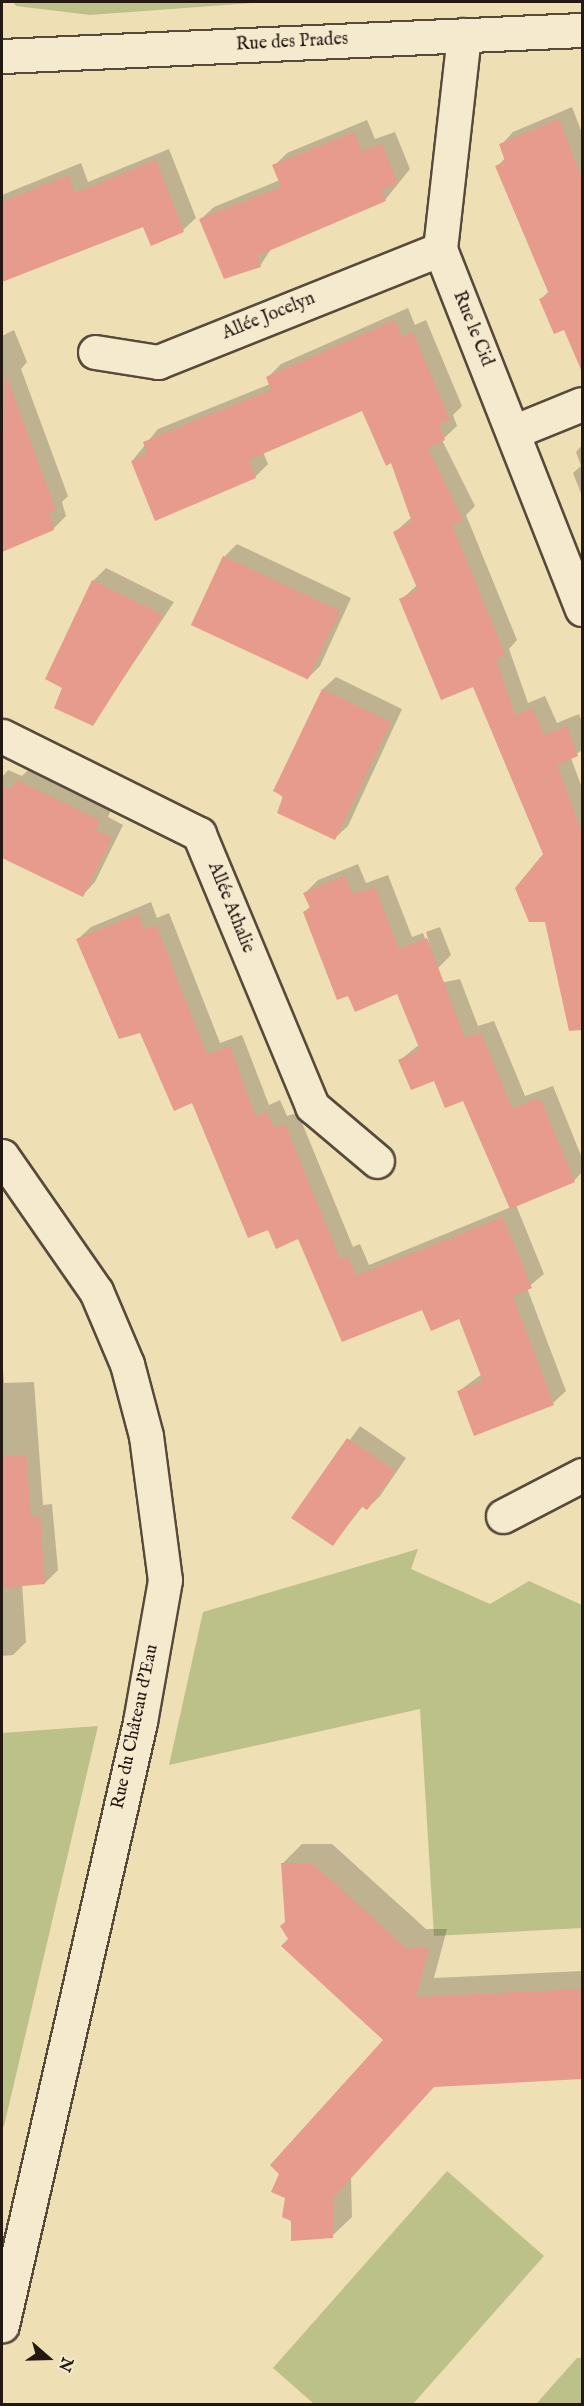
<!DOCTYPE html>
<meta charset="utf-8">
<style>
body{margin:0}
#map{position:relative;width:584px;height:2406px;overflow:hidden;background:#efdfb4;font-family:"IM FELL English",serif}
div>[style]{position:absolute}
.green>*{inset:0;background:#bcc18a}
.shadow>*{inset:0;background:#0003}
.building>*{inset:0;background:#e69b8c;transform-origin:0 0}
.roads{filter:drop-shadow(2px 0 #574a3b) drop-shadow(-2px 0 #574a3b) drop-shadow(0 2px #574a3b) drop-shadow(0 -2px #574a3b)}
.minor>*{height:33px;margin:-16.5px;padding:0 16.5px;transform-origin:16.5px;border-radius:16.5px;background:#f5eace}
span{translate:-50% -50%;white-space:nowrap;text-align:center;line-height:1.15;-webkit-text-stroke:6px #f5eace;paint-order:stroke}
.street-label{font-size:18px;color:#241813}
.frame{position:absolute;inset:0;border:3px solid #241813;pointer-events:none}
.north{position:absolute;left:18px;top:2328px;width:60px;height:60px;-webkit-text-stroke:4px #f5eace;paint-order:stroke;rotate:110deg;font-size:16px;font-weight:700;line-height:24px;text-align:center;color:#241813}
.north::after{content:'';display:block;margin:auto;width:21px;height:27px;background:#241813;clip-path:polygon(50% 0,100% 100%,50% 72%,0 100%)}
</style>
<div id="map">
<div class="green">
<div style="clip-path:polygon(13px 2px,267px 2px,90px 15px,16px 6px)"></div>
<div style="clip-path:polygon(418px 1549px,411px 1569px,490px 1604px,529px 1581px,582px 1605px,582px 1928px,434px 1936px,420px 1709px,169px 1765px,203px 1612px)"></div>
<div style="clip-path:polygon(98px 1726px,4px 2126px,2px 2127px,2px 1733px)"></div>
<div style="clip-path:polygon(447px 2171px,544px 2256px,413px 2404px,314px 2404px,273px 2368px)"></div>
<div style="clip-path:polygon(577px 2358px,582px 2358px,582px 2404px,536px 2404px)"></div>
</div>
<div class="shadow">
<div style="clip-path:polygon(572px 107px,582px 133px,582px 320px,555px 332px,541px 299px,549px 291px,497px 167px,505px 158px,501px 145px,513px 132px)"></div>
<div style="clip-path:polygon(367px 120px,375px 139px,395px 132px,410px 169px,385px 200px,271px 249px,260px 266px,201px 219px,214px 207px,280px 180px,274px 166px,287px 153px)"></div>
<div style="clip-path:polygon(169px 149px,196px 218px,183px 230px,144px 225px,2px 272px,2px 195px,81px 163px,88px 182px)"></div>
<div style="clip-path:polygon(408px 308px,415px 325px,426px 320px,462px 406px,453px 415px,457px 426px,442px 440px,475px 506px,466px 515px,517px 640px,509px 649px,528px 703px,545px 696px,557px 723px,579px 714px,582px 722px,582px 750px,571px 758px,582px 788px,582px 908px,550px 921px,545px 854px,474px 685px,401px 600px,417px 585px,395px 532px,412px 517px,392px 461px,363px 409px,263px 452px,268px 464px,255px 477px,132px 461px,158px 429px,270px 384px,268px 377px,281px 364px)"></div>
<div style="clip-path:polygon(14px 330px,27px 362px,21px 369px,68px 496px,62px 502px,66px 516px,53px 529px,2px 550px,2px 336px)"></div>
<div style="clip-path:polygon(582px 445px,582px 496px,573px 473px,581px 466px,576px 452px)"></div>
<div style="clip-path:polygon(237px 544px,351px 598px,320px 666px,307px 679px,224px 557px)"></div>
<div style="clip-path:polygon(106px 568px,174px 602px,93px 724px,64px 688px,93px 581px)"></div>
<div style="clip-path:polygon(336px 677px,402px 709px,348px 826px,335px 838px,275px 791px,323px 689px)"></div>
<div style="clip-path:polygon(30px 768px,112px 807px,108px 817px,123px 825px,95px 882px,83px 895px,2px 856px,2px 777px,8px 770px,22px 776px)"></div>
<div style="clip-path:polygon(358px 864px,366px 883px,388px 875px,412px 937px,423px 933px,435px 964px,426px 932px,440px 927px,451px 955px,438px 968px,440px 983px,460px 979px,478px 1026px,494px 1021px,525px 1096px,553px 1086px,582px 1158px,582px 1172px,574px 1181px,435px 1079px,400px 1060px,420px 1044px,398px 992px,304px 912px,311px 906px,305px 893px,318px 880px)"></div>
<div style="clip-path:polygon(151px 902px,157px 918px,169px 913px,220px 1043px,242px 1035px,269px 1105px,280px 1100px,287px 1116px,298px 1113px,353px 1247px,360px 1244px,369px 1265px,516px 1205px,544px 1274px,527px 1288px,566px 1391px,553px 1403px,475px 1434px,459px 1391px,482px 1374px,460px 1317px,423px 1308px,343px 1340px,299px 1237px,269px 1228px,193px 1101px,78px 939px,91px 927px)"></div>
<div style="clip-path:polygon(582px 955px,582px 1014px,565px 1007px,569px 957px)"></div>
<div style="clip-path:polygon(2px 1356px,4px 1383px,34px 1382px,43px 1505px,52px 1504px,58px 1570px,45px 1583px,22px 1584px,26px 1642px,13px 1655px,2px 1656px)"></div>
<div style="clip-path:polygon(360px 1426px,406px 1458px,380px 1496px,367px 1509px,363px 1506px,333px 1544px,293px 1518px)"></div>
<div style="clip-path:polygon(302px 1844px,332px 1844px,426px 1929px,447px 1929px,434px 1978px,582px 1971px,582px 2077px,435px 2085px,351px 2177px,352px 2217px,332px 2236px,293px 2240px,385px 2040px,290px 1939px,283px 1863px)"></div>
</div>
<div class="building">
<div style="clip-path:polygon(559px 119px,582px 179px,582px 372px,564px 330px,554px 334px,539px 299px,549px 294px,495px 166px,505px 161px,499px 144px)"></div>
<div style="clip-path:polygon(354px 132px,362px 151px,382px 144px,398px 183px,381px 190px,386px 201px,257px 256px,261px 267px,224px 279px,199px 219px,281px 187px,272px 165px)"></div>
<div style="clip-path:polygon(156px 160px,184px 232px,151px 246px,143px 227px,2px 282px,2px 202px,68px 175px,75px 193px)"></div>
<div style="clip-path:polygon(395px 320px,402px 337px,413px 332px,450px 420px,439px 424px,445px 440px,428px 448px,463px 520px,452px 525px,505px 654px,496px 659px,515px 715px,532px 708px,544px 735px,567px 726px,578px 756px,557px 765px,582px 833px,582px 1030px,569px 1031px,545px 922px,529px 922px,515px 888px,543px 854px,473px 687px,441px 700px,399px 599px,418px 590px,393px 532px,412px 522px,391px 463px,386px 466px,362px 411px,249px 460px,256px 478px,155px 521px,131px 461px,147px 454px,143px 442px,271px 390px,266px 377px)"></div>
<div style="clip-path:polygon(5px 372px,56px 510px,49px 513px,54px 530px,2px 552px)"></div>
<div style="left:223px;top:556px;width:129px;height:76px;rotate:25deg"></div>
<div style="clip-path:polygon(92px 580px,163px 615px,93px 726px,54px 708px,62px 688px,45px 679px)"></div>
<div style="clip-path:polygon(322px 689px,391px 722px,335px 840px,277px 813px,283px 796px,273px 791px)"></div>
<div style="clip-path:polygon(16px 780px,100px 820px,96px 830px,112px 838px,83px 897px,2px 858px,2px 785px,11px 789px)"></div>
<div style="clip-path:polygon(345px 876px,353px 894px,375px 887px,399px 949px,427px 938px,465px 1038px,481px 1033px,512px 1108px,540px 1098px,575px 1182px,510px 1209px,463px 1101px,445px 1108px,434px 1081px,411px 1090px,398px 1060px,420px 1050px,397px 994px,355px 1012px,348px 996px,337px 1000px,303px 912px,310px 908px,303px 893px)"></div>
<div style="clip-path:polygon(138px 914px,145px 929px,156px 925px,207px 1055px,230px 1046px,256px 1117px,267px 1112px,274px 1128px,285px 1124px,340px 1259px,348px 1256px,356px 1276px,503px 1217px,532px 1288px,513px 1296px,554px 1405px,474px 1436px,457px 1391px,483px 1381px,459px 1319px,431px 1331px,422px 1310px,342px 1342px,298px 1239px,276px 1249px,268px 1230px,248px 1238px,192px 1103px,174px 1111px,140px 1033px,119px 1039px,76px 939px)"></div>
<div style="clip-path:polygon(347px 1438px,395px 1471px,367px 1510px,361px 1506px,333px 1546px,291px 1518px)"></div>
<div style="clip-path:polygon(26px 1455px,31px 1517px,40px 1516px,45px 1584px,2px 1588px,2px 1456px)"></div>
<div style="clip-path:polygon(281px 1863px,312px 1863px,406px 1948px,429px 1948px,416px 1997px,582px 1989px,582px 2079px,434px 2087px,333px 2198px,333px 2238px,291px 2241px,291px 2221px,282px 2217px,285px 2198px,271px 2192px,279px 2174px,270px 2165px,383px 2040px,281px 1946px,288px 1939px,280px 1926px,285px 1922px)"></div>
</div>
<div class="roads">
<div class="minor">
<div style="left:464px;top:35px;width:215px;rotate:96.4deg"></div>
<div style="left:440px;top:249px;width:387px;rotate:68.5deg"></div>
<div style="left:2px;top:56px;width:581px;rotate:-2.57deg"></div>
<div style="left:95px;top:352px;width:64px;rotate:9deg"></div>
<div style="left:158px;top:362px;width:304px;rotate:-21.8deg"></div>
<div style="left:513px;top:432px;width:74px;rotate:-22.1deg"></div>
<div style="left:2px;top:736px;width:220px;rotate:26.4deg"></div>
<div style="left:199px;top:834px;width:295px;rotate:67.4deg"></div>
<div style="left:312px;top:1106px;width:85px;rotate:40.2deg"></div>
<div style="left:2px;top:1156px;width:165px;rotate:55.2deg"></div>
<div style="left:96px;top:1291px;width:79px;rotate:67deg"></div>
<div style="left:127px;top:1364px;width:74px;rotate:75.2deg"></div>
<div style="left:146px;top:1436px;width:145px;rotate:82.5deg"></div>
<div style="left:165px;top:1580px;width:144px;rotate:100deg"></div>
<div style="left:140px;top:1722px;width:619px;rotate:102.89deg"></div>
<div style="left:503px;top:1516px;width:89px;rotate:-27.4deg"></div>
</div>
</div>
<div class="street-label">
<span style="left:292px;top:43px;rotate:-3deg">Rue des Prades</span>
<span style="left:269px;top:317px;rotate:-22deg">Allée Jocelyn</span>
<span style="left:472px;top:329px;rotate:68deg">Rue le Cid</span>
<span style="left:230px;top:908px;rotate:68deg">Allée Athalie</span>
<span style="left:136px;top:1727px;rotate:-78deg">Rue du Château d'Eau</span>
</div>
<div class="frame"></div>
<div class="north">N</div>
</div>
